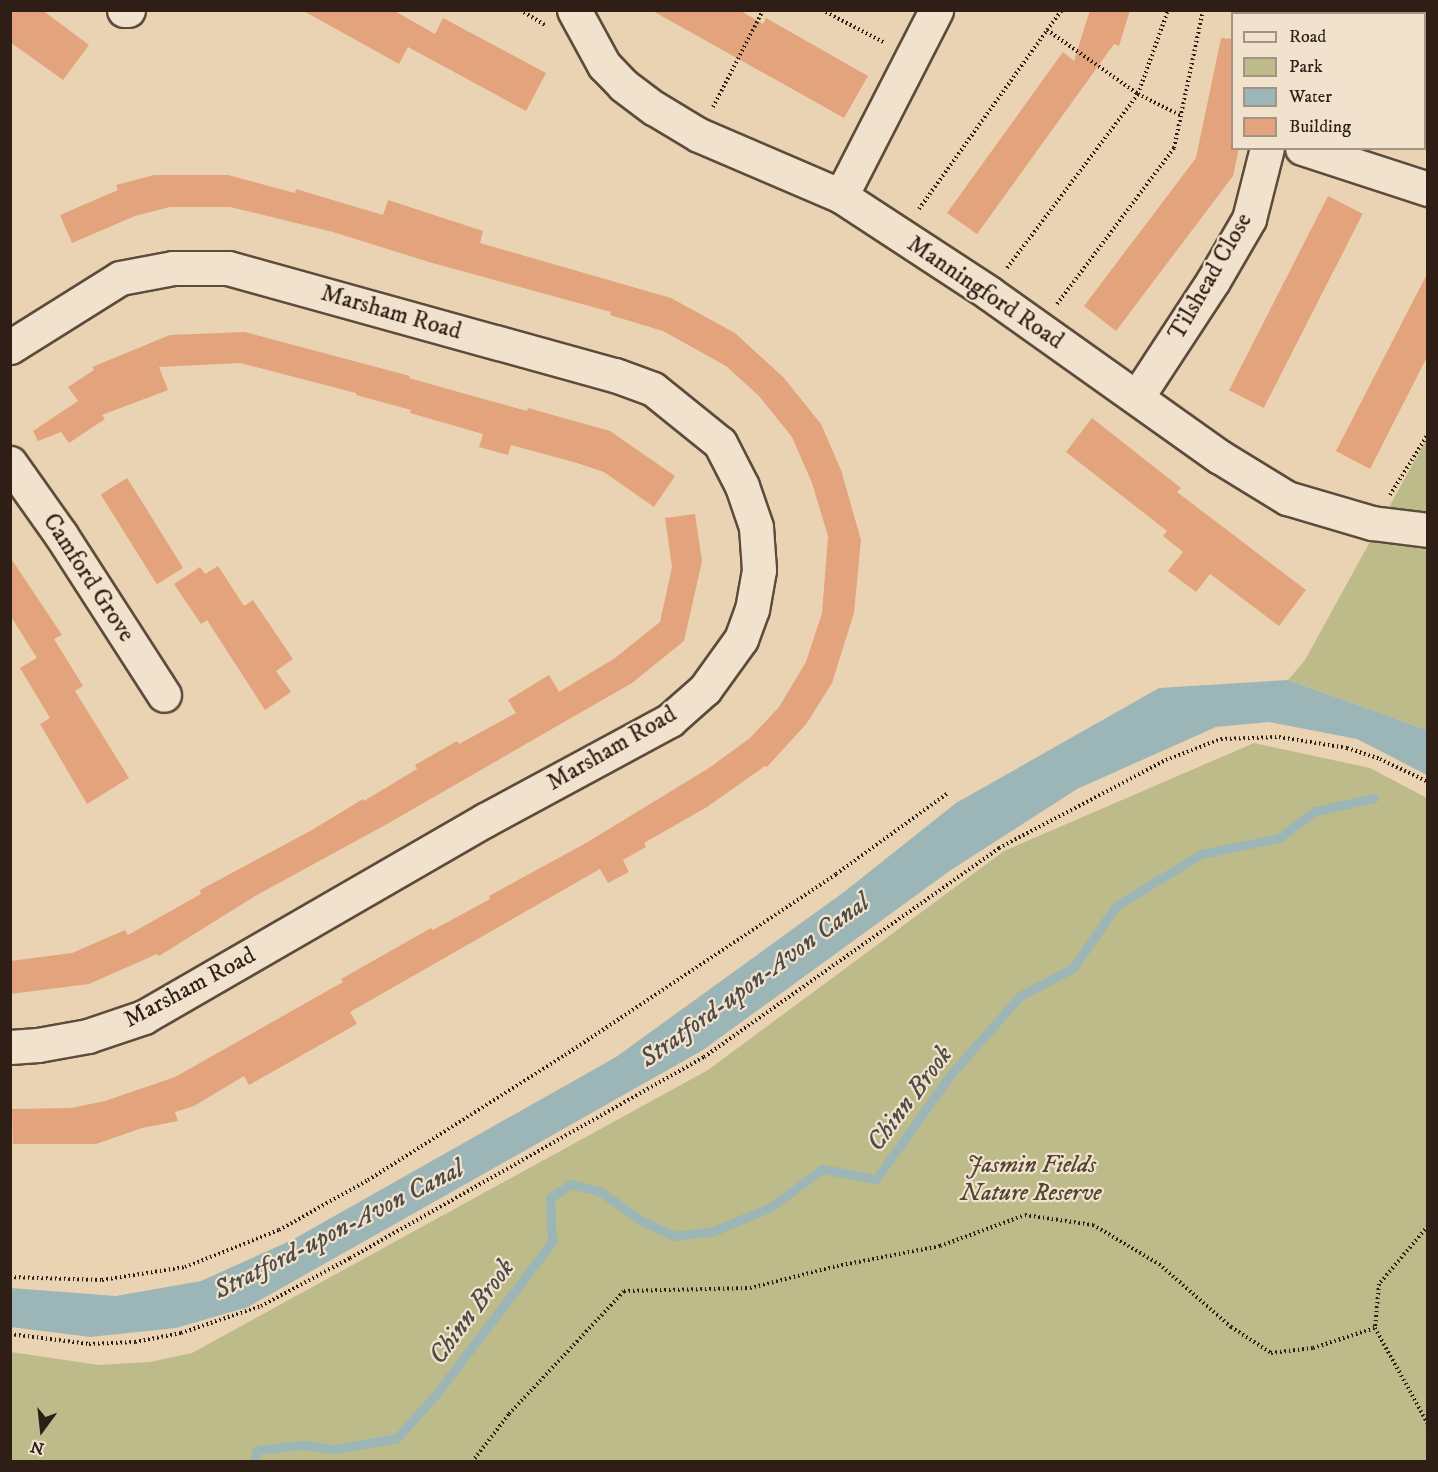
<!DOCTYPE html>
<style>
body{margin:0}
#map{position:relative;width:1438px;height:1472px;overflow:hidden;background:#ead3b3;font-family:"IM FELL DW Pica",serif}
div>[style]{position:absolute}
.green>*{inset:0;background:#bcbb89}
.water>*{inset:0;background:#9cb6b7}
.stream>*{height:9px;margin:-4.5px;padding:0 4.5px;transform-origin:4.5px;border-radius:4.5px;background:#9cb6b7}
.building>*{inset:0;background:#e3a37d;transform-origin:0 0}
.path>*{height:4px;margin-top:-2px;transform-origin:0;background:repeating-linear-gradient(90deg,#2e1e15 0 1.5px,transparent 0 4.5px)}
.roads{filter:drop-shadow(2px 0 #5d4b3c) drop-shadow(-2px 0 #5d4b3c) drop-shadow(0 2px #5d4b3c) drop-shadow(0 -2px #5d4b3c)}
.minor>*{height:33px;margin:-16.5px;padding:0 16.5px;transform-origin:16.5px;border-radius:16.5px;background:#f1e2ce}
span{translate:-50% -50%;white-space:nowrap;text-align:center;line-height:1.15;-webkit-text-stroke:4.5px #f1e2ce;paint-order:stroke}
.street-label{font-size:24px;color:#2e1e15}
.park-label{font-size:24px;color:#524532;font-style:italic}
.water-label{font-size:26px;color:#4f4c46;font-style:italic}
.frame{position:absolute;inset:0;border:12px solid #2e1e15;pointer-events:none}
.legend{position:absolute;left:1231px;top:12px;width:195px;height:138px;box-sizing:border-box;background:#f1e2ce;border:2px solid #a39484;margin:0;padding:8px 10px;list-style:none;font-size:18px;color:#2e1e15}
.legend li{display:flex;align-items:center;gap:12px;height:30px}
.legend b{width:30px;border:2px solid #a39484}
.north{position:absolute;left:12px;top:1400px;width:60px;height:60px;-webkit-text-stroke:4px #f1e2ce;paint-order:stroke;rotate:195deg;font-size:16px;font-weight:700;line-height:24px;text-align:center;color:#2e1e15}
.north::after{content:'';display:block;margin:auto;width:21px;height:27px;background:#2e1e15;clip-path:polygon(50% 0,100% 100%,50% 72%,0 100%)}
</style>
<div id="map">
<div class="green">
<div style="clip-path:polygon(1427px 438px,1427px 730px,1288px 680px,1305px 660px)"></div>
<div style="clip-path:polygon(1254px 743px,1370px 768px,1427px 798px,1427px 1461px,11px 1461px,11px 1352px,99px 1365px,150px 1362px,192px 1353px,708px 1070px,1004px 851px)"></div>
</div>
<div class="water">
<div style="clip-path:polygon(1288px 680px,1427px 730px,1427px 775px,1357px 739px,1269px 722px,1216px 727px,1077px 789px,951px 870px,703px 1050px,248px 1307px,176px 1328px,90px 1337px,11px 1327px,11px 1288px,116px 1296px,201px 1281px,292px 1240px,616px 1057px,844px 892px,956px 803px,1159px 688px)"></div>
</div>
<div class="stream">
<div style="left:254px;top:1462px;width:12px;rotate:-76deg"></div>
<div style="left:257px;top:1450px;width:45px;rotate:-6.3deg"></div>
<div style="left:302px;top:1445px;width:34px;rotate:7deg"></div>
<div style="left:336px;top:1449px;width:62px;rotate:-10.2deg"></div>
<div style="left:397px;top:1438px;width:60px;rotate:-48.4deg"></div>
<div style="left:437px;top:1393px;width:190px;rotate:-52.7deg"></div>
<div style="left:552px;top:1242px;width:44px;rotate:-92.6deg"></div>
<div style="left:550px;top:1198px;width:25px;rotate:-34deg"></div>
<div style="left:571px;top:1184px;width:31px;rotate:15deg"></div>
<div style="left:601px;top:1192px;width:48px;rotate:35.7deg"></div>
<div style="left:640px;top:1220px;width:38px;rotate:25deg"></div>
<div style="left:674px;top:1236px;width:40px;rotate:-7.1deg"></div>
<div style="left:714px;top:1231px;width:62px;rotate:-22.8deg"></div>
<div style="left:771px;top:1207px;width:64px;rotate:-36.7deg"></div>
<div style="left:822px;top:1169px;width:55px;rotate:10.5deg"></div>
<div style="left:876px;top:1179px;width:129px;rotate:-54.5deg"></div>
<div style="left:951px;top:1074px;width:104px;rotate:-48.5deg"></div>
<div style="left:1020px;top:996px;width:60px;rotate:-27.8deg"></div>
<div style="left:1073px;top:968px;width:75px;rotate:-55.3deg"></div>
<div style="left:1116px;top:906px;width:100px;rotate:-31.5deg"></div>
<div style="left:1201px;top:854px;width:80px;rotate:-11.6deg"></div>
<div style="left:1279px;top:838px;width:45px;rotate:-36.9deg"></div>
<div style="left:1315px;top:811px;width:60px;rotate:-12.4deg"></div>
</div>
<div class="building">
<div style="clip-path:polygon(10px 10px,42px 10px,89px 45px,63px 80px,10px 42px)"></div>
<div style="clip-path:polygon(302px 10px,393px 10px,435px 34px,443px 18px,546px 73px,526px 111px,408px 47px,399px 64px)"></div>
<div style="clip-path:polygon(651px 10px,739px 10px,763px 24px,766px 18px,868px 76px,844px 118px)"></div>
<div style="clip-path:polygon(1090px 10px,1130px 10px,1119px 46px,1114px 44px,977px 234px,947px 213px,1063px 52px,1074px 61px)"></div>
<div style="clip-path:polygon(1221px 38px,1233px 39px,1233px 148px,1239px 148px,1233px 176px,1116px 331px,1084px 306px,1196px 158px)"></div>
<div style="clip-path:polygon(154px 175px,228px 175px,295px 193px,296px 189px,383px 215px,388px 200px,483px 231px,480px 243px,671px 298px,735px 333px,784px 378px,821px 424px,841px 470px,861px 540px,854px 613px,832px 683px,807px 723px,767px 767px,765px 766px,707px 807px,644px 843px,646px 847px,623px 860px,629px 872px,608px 883px,600px 869px,350px 1012px,357px 1024px,249px 1085px,244px 1076px,194px 1106px,175px 1112px,178px 1121px,142px 1128px,96px 1144px,13px 1144px,12px 1109px,71px 1108px,105px 1101px,175px 1077px,343px 982px,341px 979px,431px 928px,433px 930px,490px 899px,489px 896px,586px 843px,709px 768px,750px 738px,779px 707px,806px 662px,822px 613px,828px 536px,812px 483px,792px 437px,759px 396px,726px 366px,663px 331px,610px 315px,611px 312px,429px 262px,333px 232px,230px 207px,170px 207px,135px 216px,72px 243px,60px 215px,118px 190px,116px 185px)"></div>
<div style="left:1328px;top:196px;width:39px;height:218px;rotate:27deg"></div>
<div style="clip-path:polygon(1428px 272px,1428px 355px,1370px 469px,1336px 451px)"></div>
<div style="clip-path:polygon(245px 332px,410px 376px,409px 378px,462px 393px,527px 411px,528px 408px,610px 431px,675px 476px,654px 507px,604px 472px,577px 463px,511px 445px,508px 455px,479px 447px,483px 434px,410px 413px,411px 410px,356px 395px,356px 393px,240px 363px,159px 367px,168px 390px,102px 415px,105px 419px,69px 443px,61px 432px,38px 441px,33px 431px,78px 401px,68px 387px,94px 370px,92px 367px,170px 335px)"></div>
<div style="clip-path:polygon(1092px 418px,1181px 488px,1177px 492px,1306px 590px,1279px 626px,1210px 574px,1196px 592px,1168px 571px,1183px 552px,1163px 536px,1167px 531px,1066px 452px)"></div>
<div style="left:127px;top:478px;width:106px;height:31px;rotate:58deg"></div>
<div style="clip-path:polygon(695px 514px,702px 561px,684px 641px,632px 683px,387px 824px,257px 895px,159px 956px,157px 954px,89px 984px,10px 994px,10px 961px,72px 953px,125px 930px,128px 935px,201px 894px,200px 890px,312px 830px,363px 799px,364px 801px,417px 769px,415px 765px,457px 741px,459px 744px,516px 713px,508px 700px,549px 675px,559px 692px,615px 658px,660px 622px,672px 567px,665px 518px)"></div>
<div style="clip-path:polygon(10px 557px,62px 635px,54px 639px,83px 686px,75px 691px,129px 778px,87px 804px,40px 724px,50px 718px,20px 668px,37px 658px,10px 615px)"></div>
<div style="clip-path:polygon(218px 566px,244px 606px,253px 600px,293px 659px,276px 671px,291px 692px,265px 710px,207px 620px,201px 624px,174px 584px,200px 567px,205px 574px)"></div>
</div>
<div class="path">
<div style="left:520px;top:10px;width:29px;rotate:31deg"></div>
<div style="left:822px;top:10px;width:71px;rotate:27.6deg"></div>
<div style="left:1047px;top:30px;width:25px;rotate:-53deg"></div>
<div style="left:713px;top:107px;width:109px;rotate:-62.7deg"></div>
<div style="left:919px;top:209px;width:220px;rotate:-54.4deg"></div>
<div style="left:1047px;top:30px;width:111px;rotate:35.1deg"></div>
<div style="left:1138px;top:94px;width:89px;rotate:-70.3deg"></div>
<div style="left:1007px;top:268px;width:218px;rotate:-53deg"></div>
<div style="left:1138px;top:94px;width:47px;rotate:26.6deg"></div>
<div style="left:1057px;top:304px;width:195px;rotate:-53.1deg"></div>
<div style="left:1174px;top:148px;width:141px;rotate:-78.1deg"></div>
<div style="left:1390px;top:495px;width:72px;rotate:-58.1deg"></div>
<div style="left:1428px;top:1226px;width:76px;rotate:130.2deg"></div>
<div style="left:1379px;top:1284px;width:44px;rotate:95.2deg"></div>
<div style="left:1375px;top:1328px;width:110px;rotate:61.1deg"></div>
<div style="left:10px;top:1277px;width:92px;rotate:1.9deg"></div>
<div style="left:102px;top:1280px;width:84px;rotate:-8.9deg"></div>
<div style="left:185px;top:1267px;width:101px;rotate:-21.5deg"></div>
<div style="left:279px;top:1230px;width:102px;rotate:-29.3deg"></div>
<div style="left:368px;top:1180px;width:233px;rotate:-32.4deg"></div>
<div style="left:565px;top:1055px;width:326px;rotate:-33.7deg"></div>
<div style="left:836px;top:874px;width:138px;rotate:-35.9deg"></div>
<div style="left:10px;top:1334px;width:80px;rotate:7.2deg"></div>
<div style="left:89px;top:1344px;width:46px;rotate:-2.5deg"></div>
<div style="left:135px;top:1342px;width:47px;rotate:-11.1deg"></div>
<div style="left:181px;top:1333px;width:84px;rotate:-18.6deg"></div>
<div style="left:261px;top:1306px;width:101px;rotate:-28.3deg"></div>
<div style="left:350px;top:1258px;width:407px;rotate:-29.6deg"></div>
<div style="left:704px;top:1057px;width:362px;rotate:-35.3deg"></div>
<div style="left:999px;top:848px;width:189px;rotate:-27.8deg"></div>
<div style="left:1166px;top:760px;width:59px;rotate:-20.9deg"></div>
<div style="left:1221px;top:739px;width:58px;rotate:-2deg"></div>
<div style="left:1279px;top:737px;width:69px;rotate:9.2deg"></div>
<div style="left:1347px;top:748px;width:35px;rotate:18deg"></div>
<div style="left:1380px;top:759px;width:53px;rotate:25.6deg"></div>
<div style="left:472px;top:1462px;width:61px;rotate:-52.4deg"></div>
<div style="left:509px;top:1414px;width:168px;rotate:-46.9deg"></div>
<div style="left:624px;top:1291px;width:126px;rotate:-1.4deg"></div>
<div style="left:750px;top:1288px;width:90px;rotate:-14.2deg"></div>
<div style="left:837px;top:1266px;width:105px;rotate:-11deg"></div>
<div style="left:940px;top:1246px;width:90px;rotate:-20deg"></div>
<div style="left:1025px;top:1215px;width:69px;rotate:8.4deg"></div>
<div style="left:1093px;top:1225px;width:77px;rotate:30.6deg"></div>
<div style="left:1159px;top:1264px;width:96px;rotate:41.2deg"></div>
<div style="left:1231px;top:1327px;width:48px;rotate:33deg"></div>
<div style="left:1271px;top:1353px;width:42px;rotate:-6.8deg"></div>
<div style="left:1313px;top:1348px;width:65px;rotate:-17.9deg"></div>
</div>
<div class="roads">
<div class="minor">
<div style="left:124px;top:10px;width:4px"></div>
<div style="left:574px;top:10px;width:63px;rotate:61.4deg"></div>
<div style="left:604px;top:65px;width:28px;rotate:46deg"></div>
<div style="left:623px;top:85px;width:39px;rotate:37deg"></div>
<div style="left:654px;top:108px;width:52px;rotate:31deg"></div>
<div style="left:699px;top:135px;width:155px;rotate:23.2deg"></div>
<div style="left:841px;top:196px;width:177px;rotate:33.2deg"></div>
<div style="left:989px;top:293px;width:283px;rotate:35.4deg"></div>
<div style="left:1220px;top:457px;width:79px;rotate:31.5deg"></div>
<div style="left:1287px;top:498px;width:89px;rotate:16.4deg"></div>
<div style="left:1372px;top:523px;width:56px;rotate:7.1deg"></div>
<div style="left:1292px;top:14px;width:4px;rotate:-90deg"></div>
<div style="left:1302px;top:148px;width:133px;rotate:18deg"></div>
<div style="left:841px;top:196px;width:209px;rotate:-62.9deg"></div>
<div style="left:10px;top:347px;width:130px;rotate:-32.1deg"></div>
<div style="left:120px;top:278px;width:54px;rotate:-10.7deg"></div>
<div style="left:173px;top:268px;width:55px"></div>
<div style="left:228px;top:268px;width:402px;rotate:15.5deg"></div>
<div style="left:615px;top:375px;width:40px;rotate:20.2deg"></div>
<div style="left:653px;top:389px;width:86px;rotate:38.9deg"></div>
<div style="left:720px;top:443px;width:48px;rotate:62.9deg"></div>
<div style="left:742px;top:486px;width:43px;rotate:71.1deg"></div>
<div style="left:756px;top:527px;width:43px;rotate:86deg"></div>
<div style="left:759px;top:570px;width:40px;rotate:100deg"></div>
<div style="left:752px;top:609px;width:32px;rotate:110deg"></div>
<div style="left:741px;top:639px;width:62px;rotate:125.8deg"></div>
<div style="left:705px;top:689px;width:47px;rotate:138.5deg"></div>
<div style="left:670px;top:720px;width:210px;rotate:151.6deg"></div>
<div style="left:485px;top:820px;width:394px;rotate:150deg"></div>
<div style="left:144px;top:1017px;width:59px;rotate:161.3deg"></div>
<div style="left:88px;top:1036px;width:51px;rotate:169.8deg"></div>
<div style="left:38px;top:1045px;width:28px;rotate:176deg"></div>
<div style="left:1137px;top:397px;width:139px;rotate:-56.8deg"></div>
<div style="left:1213px;top:281px;width:72px;rotate:-59.9deg"></div>
<div style="left:1249px;top:219px;width:73px;rotate:-75.8deg"></div>
<div style="left:10px;top:463px;width:88px;rotate:54.7deg"></div>
<div style="left:61px;top:535px;width:190px;rotate:57.2deg"></div>
</div>
</div>
<div class="street-label">
<span style="left:1211px;top:277px;rotate:-60deg">Tilshead Close</span>
<span style="left:985px;top:293px;rotate:34deg">Manningford Road</span>
<span style="left:391px;top:313px;rotate:16deg">Marsham Road</span>
<span style="left:88px;top:578px;rotate:57deg">Camford Grove</span>
<span style="left:612px;top:749px;rotate:-30deg">Marsham Road</span>
<span style="left:190px;top:988px;rotate:-28deg">Marsham Road</span>
</div>
<div class="park-label">
<span style="left:1031px;top:1180px">Jasmin Fields<br>Nature Reserve</span>
</div>
<div class="water-label">
<span style="left:755px;top:981px;rotate:-36deg">Stratford-upon-Avon Canal</span>
<span style="left:910px;top:1099px;rotate:-53deg">Chinn Brook</span>
<span style="left:339px;top:1230px;rotate:-27deg">Stratford-upon-Avon Canal</span>
<span style="left:472px;top:1312px;rotate:-53deg">Chinn Brook</span>
</div>
<div class="frame"></div>
<ul class="legend">
<li><b style="height:8px;background:#f1e2ce"></b>Road</li>
<li><b style="height:16px;background:#bcbb89"></b>Park</li>
<li><b style="height:16px;background:#9cb6b7"></b>Water</li>
<li><b style="height:16px;background:#e3a37d"></b>Building</li>
</ul>
<div class="north">N</div>
</div>
